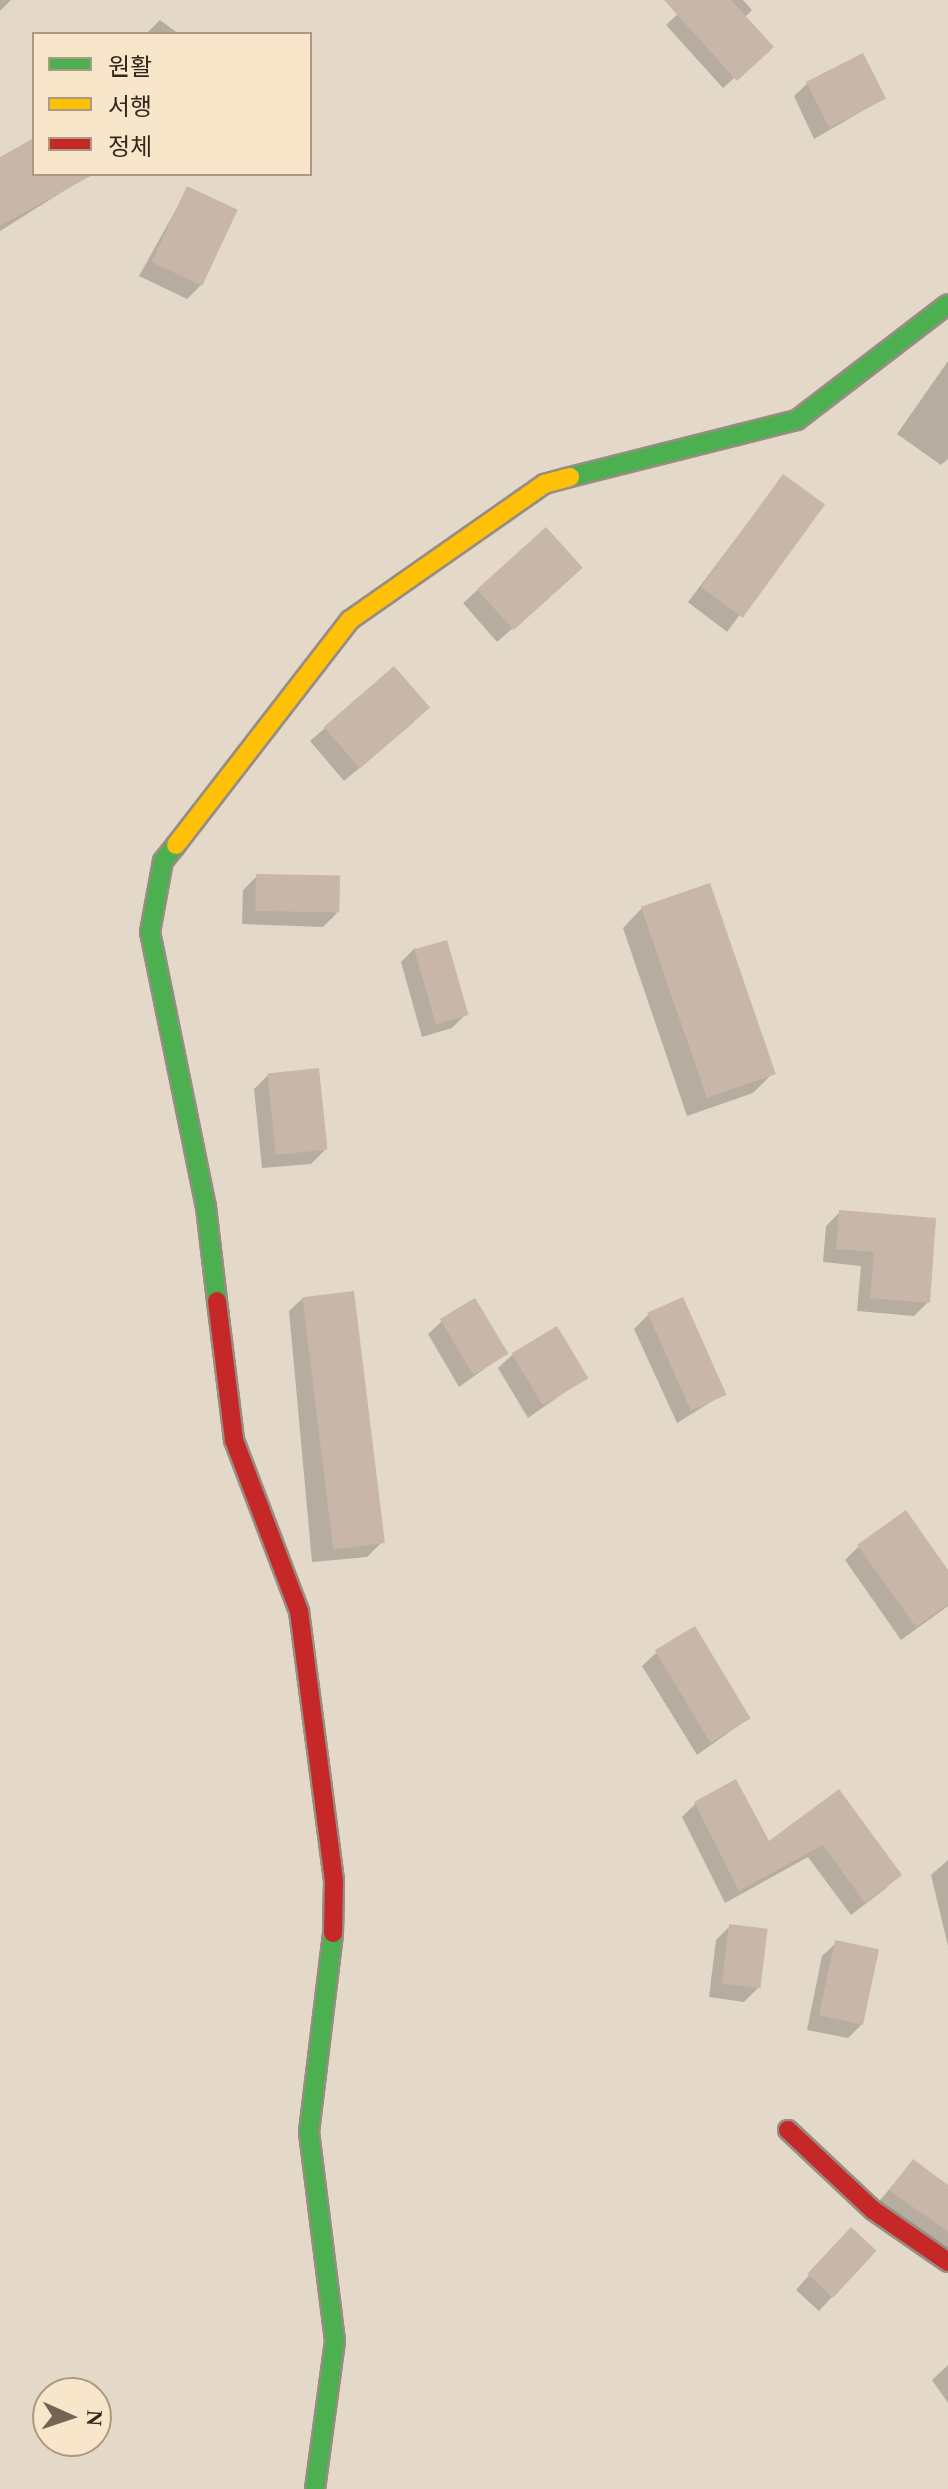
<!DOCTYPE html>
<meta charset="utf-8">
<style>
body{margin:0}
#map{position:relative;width:948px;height:2489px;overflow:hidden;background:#e4d9c8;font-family:"Times New Roman","Noto Sans KR",serif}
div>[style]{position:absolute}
.shadow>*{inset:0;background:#0003;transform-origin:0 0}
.building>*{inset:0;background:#c8b6a8;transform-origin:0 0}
.roads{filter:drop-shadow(2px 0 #988d82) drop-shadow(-2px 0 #988d82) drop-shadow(0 2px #988d82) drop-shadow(0 -2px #988d82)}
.fast>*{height:18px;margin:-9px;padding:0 9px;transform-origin:9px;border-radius:9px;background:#4caf50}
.slow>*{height:18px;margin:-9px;padding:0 9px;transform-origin:9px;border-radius:9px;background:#ffc107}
.jam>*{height:18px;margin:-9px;padding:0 9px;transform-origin:9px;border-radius:9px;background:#c62828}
span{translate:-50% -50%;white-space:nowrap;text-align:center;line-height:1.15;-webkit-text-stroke:6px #f8e6cb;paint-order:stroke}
.legend{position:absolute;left:32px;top:32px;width:280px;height:144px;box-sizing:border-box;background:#f8e6cb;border:2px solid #ab9984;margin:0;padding:10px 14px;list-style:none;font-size:24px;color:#37251a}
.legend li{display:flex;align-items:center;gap:16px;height:40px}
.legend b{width:40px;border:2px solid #ab9984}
.north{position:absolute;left:32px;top:2377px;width:80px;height:80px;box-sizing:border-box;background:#f8e6cb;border:2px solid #ab9984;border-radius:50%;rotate:93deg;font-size:22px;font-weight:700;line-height:32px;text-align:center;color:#37251a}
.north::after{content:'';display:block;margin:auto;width:28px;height:36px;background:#746457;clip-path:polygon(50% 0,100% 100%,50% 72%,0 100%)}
</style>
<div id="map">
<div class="shadow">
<div style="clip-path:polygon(0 0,11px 0,0 11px)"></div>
<div style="clip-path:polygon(693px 0,743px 0,752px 10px,745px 17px,759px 56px,723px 88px,666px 25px)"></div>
<div style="clip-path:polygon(160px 20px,179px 34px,146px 34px)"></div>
<div style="clip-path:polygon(808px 83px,883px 99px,814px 139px,794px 96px)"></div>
<div style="clip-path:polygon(34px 140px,34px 174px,74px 174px,78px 182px,0 231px,0 159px)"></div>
<div style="clip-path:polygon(188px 188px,201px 285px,187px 299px,139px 276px)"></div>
<div style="clip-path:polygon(948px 361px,948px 459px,941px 465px,897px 434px)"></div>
<div style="left:783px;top:476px;width:49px;height:158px;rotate:37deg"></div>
<div style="clip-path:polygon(546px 529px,566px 581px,497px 642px,463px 603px)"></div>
<div style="clip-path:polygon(394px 669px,414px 722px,344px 781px,310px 741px)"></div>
<div style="clip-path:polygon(257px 876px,337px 913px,323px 927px,242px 924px,243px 890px)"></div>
<div style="clip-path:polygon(642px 908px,773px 1073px,753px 1093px,687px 1116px,623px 928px)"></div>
<div style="clip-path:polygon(415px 948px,466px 1014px,452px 1028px,422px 1037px,401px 962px)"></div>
<div style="clip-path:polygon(268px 1075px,325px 1150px,311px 1164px,262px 1168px,254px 1089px)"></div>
<div style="clip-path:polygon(840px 1212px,928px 1302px,914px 1316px,857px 1311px,861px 1266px,823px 1262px,826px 1226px)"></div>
<div style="clip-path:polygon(303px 1298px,381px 1543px,367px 1557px,312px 1562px,289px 1311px)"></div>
<div style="clip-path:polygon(648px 1315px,725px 1393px,677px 1423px,634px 1329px)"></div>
<div style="clip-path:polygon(442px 1321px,505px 1354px,459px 1387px,428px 1334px)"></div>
<div style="clip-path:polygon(512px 1355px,585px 1378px,528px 1418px,498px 1368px)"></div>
<div style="clip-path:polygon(858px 1547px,948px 1573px,948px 1606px,901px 1640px,845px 1560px)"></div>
<div style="clip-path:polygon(656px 1653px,749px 1718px,697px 1755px,642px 1666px)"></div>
<div style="clip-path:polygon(839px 1792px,899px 1875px,885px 1889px,851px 1915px,808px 1857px,725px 1903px,682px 1817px,696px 1803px,768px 1844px)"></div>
<div style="clip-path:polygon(948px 1860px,948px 1946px,931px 1875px)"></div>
<div style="clip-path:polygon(730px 1926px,758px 1988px,744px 2002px,709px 1997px,716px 1940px)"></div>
<div style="clip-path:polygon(836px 1943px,862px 2024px,848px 2038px,807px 2030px,822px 1956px)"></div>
<div style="clip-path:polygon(913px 2161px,948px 2188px,948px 2257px,876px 2205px)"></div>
<div style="clip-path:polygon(837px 2243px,832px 2297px,819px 2311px,796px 2290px)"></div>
<div style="clip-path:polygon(948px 2365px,948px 2403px,932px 2380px)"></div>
</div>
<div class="building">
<div style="clip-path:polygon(664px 0,731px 0,774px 47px,737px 81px)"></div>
<div style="left:863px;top:53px;width:51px;height:64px;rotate:63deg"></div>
<div style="clip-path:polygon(34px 138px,34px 174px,94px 174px,0 226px,0 157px)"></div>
<div style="left:187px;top:186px;width:56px;height:84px;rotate:25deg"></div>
<div style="left:783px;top:474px;width:52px;height:140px;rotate:36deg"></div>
<div style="left:546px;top:527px;width:55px;height:93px;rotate:48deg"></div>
<div style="left:394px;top:666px;width:55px;height:93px;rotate:49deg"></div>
<div style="left:256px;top:874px;width:84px;height:37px;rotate:1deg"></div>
<div style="left:710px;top:883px;width:202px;height:73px;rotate:71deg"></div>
<div style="left:447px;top:940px;width:78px;height:34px;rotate:74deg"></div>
<div style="left:319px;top:1068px;width:82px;height:52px;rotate:84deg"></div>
<div style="clip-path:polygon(839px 1210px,936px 1218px,930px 1303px,870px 1298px,874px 1252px,836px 1249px)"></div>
<div style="left:354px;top:1291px;width:254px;height:52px;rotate:83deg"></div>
<div style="left:683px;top:1297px;width:107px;height:39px;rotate:66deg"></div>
<div style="left:475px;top:1298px;width:65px;height:41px;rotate:59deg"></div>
<div style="left:557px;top:1326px;width:61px;height:53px;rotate:59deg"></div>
<div style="clip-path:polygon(906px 1510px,948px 1570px,948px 1604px,916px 1627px,857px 1545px)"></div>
<div style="left:695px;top:1626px;width:108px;height:47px;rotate:59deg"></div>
<div style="clip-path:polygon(736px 1779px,769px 1841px,839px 1789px,902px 1875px,865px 1903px,823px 1845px,739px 1891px,694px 1802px)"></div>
<div style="left:729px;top:1924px;width:39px;height:60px;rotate:7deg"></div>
<div style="left:835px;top:1940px;width:45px;height:77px;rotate:12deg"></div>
<div style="clip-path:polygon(913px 2159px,948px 2185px,948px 2232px,889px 2190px)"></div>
<div style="left:851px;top:2227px;width:35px;height:64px;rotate:43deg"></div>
</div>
<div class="roads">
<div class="fast">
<div style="left:570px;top:477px;width:234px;rotate:-14.1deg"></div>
<div style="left:797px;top:420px;width:190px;rotate:-37.5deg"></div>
<div style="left:176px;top:845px;width:21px;rotate:129deg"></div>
<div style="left:163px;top:861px;width:72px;rotate:100.4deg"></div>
<div style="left:150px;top:932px;width:281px;rotate:78.5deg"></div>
<div style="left:206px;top:1207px;width:95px;rotate:83.3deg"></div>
<div style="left:315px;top:2489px;width:149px;rotate:-82.3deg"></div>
<div style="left:335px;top:2341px;width:211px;rotate:-97.1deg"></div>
<div style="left:309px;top:2132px;width:200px;rotate:-83.1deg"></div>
</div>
<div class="slow">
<div style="left:176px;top:845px;width:284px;rotate:-52.3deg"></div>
<div style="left:350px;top:620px;width:237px;rotate:-35deg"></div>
<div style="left:544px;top:484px;width:27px;rotate:-15deg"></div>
</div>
<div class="jam">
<div style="left:217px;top:1301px;width:140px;rotate:83deg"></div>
<div style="left:234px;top:1440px;width:183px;rotate:69.2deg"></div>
<div style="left:299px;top:1611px;width:273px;rotate:82.6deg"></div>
<div style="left:334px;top:1882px;width:51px;rotate:91.1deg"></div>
<div style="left:788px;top:2130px;width:117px;rotate:43.3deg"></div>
<div style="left:873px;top:2210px;width:91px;rotate:34.7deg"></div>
</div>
</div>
<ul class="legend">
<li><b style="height:10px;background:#4caf50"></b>원활</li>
<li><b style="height:10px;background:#ffc107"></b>서행</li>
<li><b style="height:10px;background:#c62828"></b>정체</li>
</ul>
<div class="north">N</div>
</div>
